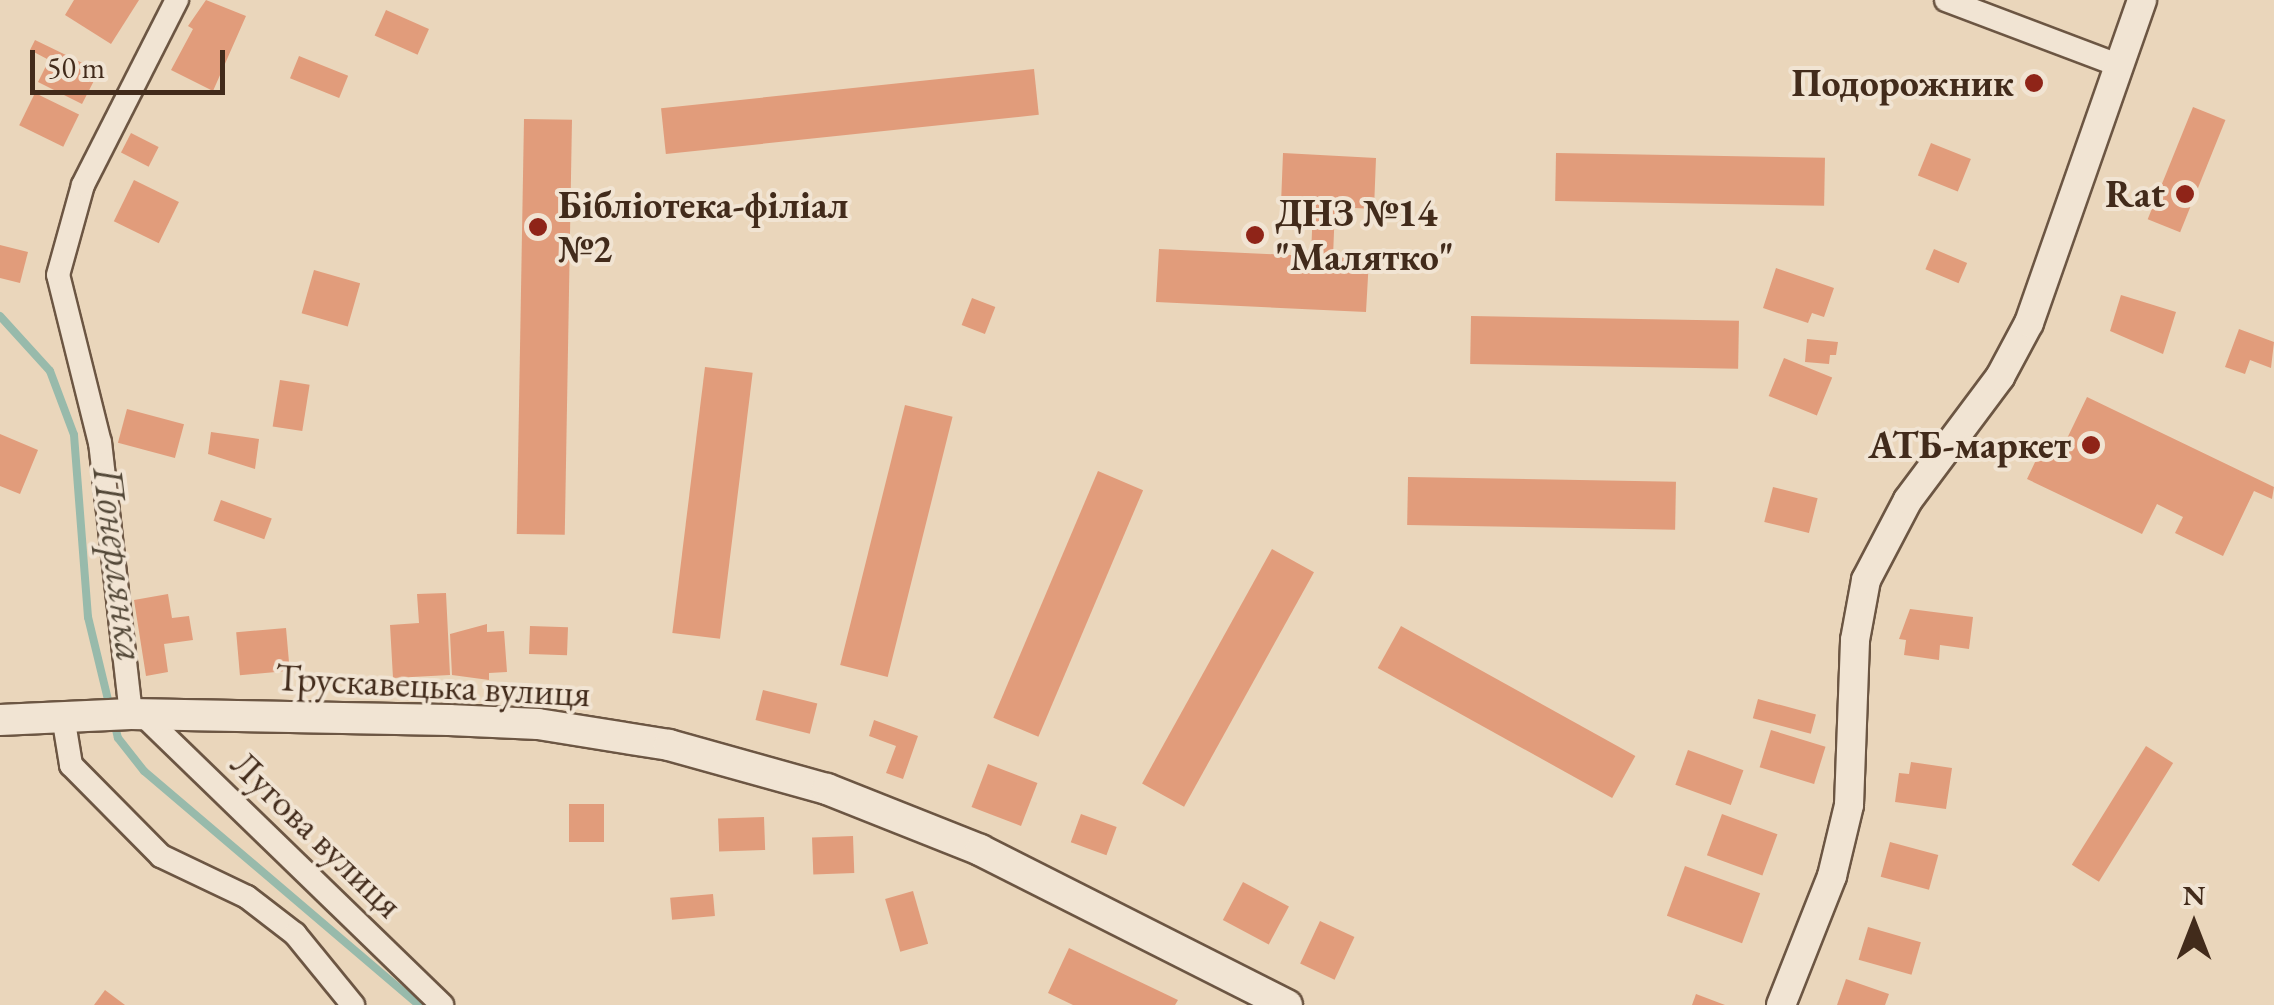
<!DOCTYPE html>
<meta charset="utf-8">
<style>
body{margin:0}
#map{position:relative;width:2274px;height:1005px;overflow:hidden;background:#ead6bb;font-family:"EB Garamond",serif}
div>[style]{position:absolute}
.stream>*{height:8px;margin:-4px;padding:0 4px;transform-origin:4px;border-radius:4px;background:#98baab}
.building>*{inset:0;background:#e19c7b;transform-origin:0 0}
.roads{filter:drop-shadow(2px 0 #6c5643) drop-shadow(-2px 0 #6c5643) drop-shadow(0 2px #6c5643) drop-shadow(0 -2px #6c5643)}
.minor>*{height:22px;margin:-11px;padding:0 11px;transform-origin:11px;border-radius:11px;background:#f1e4d3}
.tertiary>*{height:28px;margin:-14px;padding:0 14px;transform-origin:14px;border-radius:14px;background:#f1e4d3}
.secondary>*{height:30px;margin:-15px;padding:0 15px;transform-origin:15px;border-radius:15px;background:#f1e4d3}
.dots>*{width:28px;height:28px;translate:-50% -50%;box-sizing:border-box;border:5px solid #f1e4d3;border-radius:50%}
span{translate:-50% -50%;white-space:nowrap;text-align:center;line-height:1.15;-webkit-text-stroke:8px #f1e4d3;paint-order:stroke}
.poi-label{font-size:38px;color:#422b1b;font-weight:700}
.right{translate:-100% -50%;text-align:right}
.left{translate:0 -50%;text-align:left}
.street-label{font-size:38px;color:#422b1b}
.water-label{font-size:40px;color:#534838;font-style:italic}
.north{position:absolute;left:2144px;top:875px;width:100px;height:100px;-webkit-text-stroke:8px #f1e4d3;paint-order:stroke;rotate:0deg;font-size:28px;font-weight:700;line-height:40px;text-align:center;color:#422b1b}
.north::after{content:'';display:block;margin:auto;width:35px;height:45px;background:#422b1b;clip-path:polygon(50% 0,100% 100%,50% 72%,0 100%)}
.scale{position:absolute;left:30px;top:50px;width:195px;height:45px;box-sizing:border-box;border:5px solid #422b1b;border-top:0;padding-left:12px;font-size:30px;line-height:35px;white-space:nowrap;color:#422b1b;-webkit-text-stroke:8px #f1e4d3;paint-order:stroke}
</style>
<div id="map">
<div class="stream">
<div style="left:0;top:316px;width:74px;rotate:47.7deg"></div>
<div style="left:50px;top:371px;width:68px;rotate:69.4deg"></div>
<div style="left:74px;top:435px;width:183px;rotate:85.6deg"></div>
<div style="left:88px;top:617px;width:94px;rotate:76.4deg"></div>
<div style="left:114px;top:721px;width:17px;rotate:77deg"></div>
<div style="left:118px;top:738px;width:42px;rotate:51.8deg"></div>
<div style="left:144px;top:771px;width:361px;rotate:40.4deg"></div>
</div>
<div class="building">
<div style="clip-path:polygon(74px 0,139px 0,111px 44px,65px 15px)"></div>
<div style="clip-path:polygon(206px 0,246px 16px,213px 91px,171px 70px,193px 29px,188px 26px)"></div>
<div style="left:386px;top:10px;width:47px;height:28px;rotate:24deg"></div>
<div style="clip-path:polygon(35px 40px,99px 71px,82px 104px,38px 82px,49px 60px,30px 50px)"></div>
<div style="left:299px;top:56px;width:53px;height:24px;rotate:22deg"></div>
<div style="left:1034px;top:69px;width:46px;height:375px;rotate:84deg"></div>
<div style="left:35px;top:93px;width:49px;height:36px;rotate:26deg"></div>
<div style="left:2193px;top:107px;width:35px;height:121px;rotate:22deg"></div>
<div style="left:524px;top:119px;width:48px;height:415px;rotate:1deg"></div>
<div style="left:131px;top:133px;width:31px;height:22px;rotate:27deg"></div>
<div style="left:1931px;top:143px;width:43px;height:35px;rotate:22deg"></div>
<div style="clip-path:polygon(1283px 153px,1376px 158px,1374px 209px,1335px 207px,1333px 257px,1369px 259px,1366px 312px,1156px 302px,1159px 249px,1311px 256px,1313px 206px,1281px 204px)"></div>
<div style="left:1556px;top:153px;width:269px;height:48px;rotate:1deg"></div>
<div style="left:134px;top:180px;width:50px;height:46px;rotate:26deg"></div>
<div style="clip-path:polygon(0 245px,28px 252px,20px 283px,0 278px)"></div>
<div style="left:1934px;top:249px;width:36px;height:22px;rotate:23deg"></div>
<div style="clip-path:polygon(1776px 268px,1834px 288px,1824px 317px,1812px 313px,1808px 323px,1763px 308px)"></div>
<div style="left:314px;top:270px;width:48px;height:45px;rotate:16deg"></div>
<div style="clip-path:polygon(2121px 295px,2176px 312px,2163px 354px,2110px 331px)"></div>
<div style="left:972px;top:298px;width:25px;height:29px;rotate:21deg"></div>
<div style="left:1471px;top:316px;width:268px;height:48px;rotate:1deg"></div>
<div style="clip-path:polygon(2239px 329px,2274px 342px,2271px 368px,2250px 360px,2245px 374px,2225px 367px)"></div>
<div style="clip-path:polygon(1807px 339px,1838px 342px,1836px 355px,1830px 355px,1829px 364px,1805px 362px)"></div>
<div style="left:1784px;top:358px;width:52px;height:41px;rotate:22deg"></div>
<div style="left:705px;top:367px;width:48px;height:268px;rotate:7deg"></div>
<div style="left:280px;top:380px;width:30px;height:47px;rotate:9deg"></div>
<div style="clip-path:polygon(2087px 397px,2274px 487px,2272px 499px,2254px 491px,2223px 556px,2175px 533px,2183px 517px,2157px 504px,2142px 534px,2027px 479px,2044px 443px,2061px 451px)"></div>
<div style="left:905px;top:405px;width:49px;height:268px;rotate:14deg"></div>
<div style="left:127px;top:409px;width:59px;height:35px;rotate:15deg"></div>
<div style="clip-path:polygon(211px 432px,259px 439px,255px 469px,208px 454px)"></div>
<div style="clip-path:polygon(0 434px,38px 450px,20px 494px,0 486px)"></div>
<div style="left:1098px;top:471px;width:49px;height:268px;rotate:23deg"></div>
<div style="left:1408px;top:477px;width:268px;height:48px;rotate:1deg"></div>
<div style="left:1773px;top:487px;width:46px;height:36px;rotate:14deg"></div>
<div style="left:221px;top:500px;width:54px;height:22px;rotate:20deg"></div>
<div style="left:1272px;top:549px;width:48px;height:268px;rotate:29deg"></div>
<div style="clip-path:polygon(446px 593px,450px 675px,393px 678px,390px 625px,419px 623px,417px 594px)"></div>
<div style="clip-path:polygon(168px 594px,172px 618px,189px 616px,193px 640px,164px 644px,168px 672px,146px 676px,134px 600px)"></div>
<div style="clip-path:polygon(1910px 609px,1973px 617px,1969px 649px,1940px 645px,1939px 660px,1904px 655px,1906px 640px,1899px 639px)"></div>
<div style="clip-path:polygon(487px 624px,487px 632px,504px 631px,507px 672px,489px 673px,489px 680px,452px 675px,450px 634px)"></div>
<div style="left:530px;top:626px;width:38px;height:28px;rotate:2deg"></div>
<div style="left:1401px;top:626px;width:268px;height:48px;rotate:29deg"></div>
<div style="left:286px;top:628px;width:43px;height:50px;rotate:85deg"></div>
<div style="left:763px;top:690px;width:56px;height:31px;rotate:14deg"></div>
<div style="left:1758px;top:699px;width:60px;height:20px;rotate:15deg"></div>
<div style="clip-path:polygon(874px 720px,918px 736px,903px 779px,886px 773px,896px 746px,869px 736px)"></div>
<div style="left:1771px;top:730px;width:57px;height:39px;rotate:17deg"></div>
<div style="left:2146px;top:746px;width:32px;height:140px;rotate:32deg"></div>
<div style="left:1688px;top:750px;width:59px;height:37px;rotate:20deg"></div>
<div style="clip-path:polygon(1911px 762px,1952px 768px,1946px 809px,1895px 802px,1899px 773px,1909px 774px)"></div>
<div style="left:988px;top:764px;width:53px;height:46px;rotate:21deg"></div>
<div style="left:569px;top:804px;width:35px;height:38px"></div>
<div style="left:1081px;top:814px;width:38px;height:30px;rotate:20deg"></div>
<div style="left:1722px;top:814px;width:59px;height:44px;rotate:20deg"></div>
<div style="left:764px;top:817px;width:33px;height:46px;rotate:88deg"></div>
<div style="left:853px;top:836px;width:37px;height:41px;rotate:88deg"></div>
<div style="left:1890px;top:842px;width:50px;height:36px;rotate:15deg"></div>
<div style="left:1685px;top:866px;width:80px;height:53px;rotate:20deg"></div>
<div style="left:1243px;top:882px;width:52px;height:43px;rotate:28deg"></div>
<div style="left:913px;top:891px;width:55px;height:29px;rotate:74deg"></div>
<div style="left:713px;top:894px;width:22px;height:43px;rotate:85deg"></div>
<div style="left:1320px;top:921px;width:38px;height:47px;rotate:25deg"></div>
<div style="left:1868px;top:927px;width:55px;height:34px;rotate:16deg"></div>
<div style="clip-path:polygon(1069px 948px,1178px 1000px,1175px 1005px,1073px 1005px,1048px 993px)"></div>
<div style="clip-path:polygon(1846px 979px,1889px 994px,1885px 1005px,1837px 1005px)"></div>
<div style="clip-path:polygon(105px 990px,125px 1005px,94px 1005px)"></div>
<div style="clip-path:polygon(1696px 994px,1725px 1005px,1692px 1005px)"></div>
</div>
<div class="roads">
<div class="minor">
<div style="left:1946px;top:0;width:184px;rotate:20.7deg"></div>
<div style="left:131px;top:714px;width:273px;rotate:-96.5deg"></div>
<div style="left:100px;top:443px;width:173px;rotate:-104deg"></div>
<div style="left:58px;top:275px;width:93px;rotate:-74.5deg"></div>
<div style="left:83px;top:185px;width:208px;rotate:-63.1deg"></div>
<div style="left:142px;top:714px;width:418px;rotate:44.1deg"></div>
<div style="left:63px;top:716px;width:50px;rotate:80.7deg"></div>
<div style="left:71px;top:765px;width:128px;rotate:45.3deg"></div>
<div style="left:161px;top:856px;width:95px;rotate:25.5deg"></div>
<div style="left:247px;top:897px;width:61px;rotate:37.6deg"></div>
<div style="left:295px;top:934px;width:92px;rotate:50.8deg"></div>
</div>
<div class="tertiary">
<div style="left:1781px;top:1005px;width:139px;rotate:-68.4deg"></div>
<div style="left:1832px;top:876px;width:73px;rotate:-76.5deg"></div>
<div style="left:1849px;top:805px;width:165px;rotate:-87.9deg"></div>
<div style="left:1855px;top:640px;width:61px;rotate:-79.6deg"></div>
<div style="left:1866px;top:580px;width:90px;rotate:-62.3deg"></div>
<div style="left:1908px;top:500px;width:154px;rotate:-53.2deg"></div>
<div style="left:2000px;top:377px;width:61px;rotate:-61.8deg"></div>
<div style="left:2029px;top:323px;width:342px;rotate:-70.7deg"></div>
</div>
<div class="secondary">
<div style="left:0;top:720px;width:131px;rotate:-2.6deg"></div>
<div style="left:131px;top:714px;width:318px;rotate:1.1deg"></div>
<div style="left:449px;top:720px;width:89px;rotate:2.6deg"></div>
<div style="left:538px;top:724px;width:133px;rotate:9.1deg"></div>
<div style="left:669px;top:745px;width:164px;rotate:15.6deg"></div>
<div style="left:827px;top:789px;width:165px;rotate:21.7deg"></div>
<div style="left:980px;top:850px;width:344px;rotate:26.8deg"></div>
</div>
</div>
<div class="dots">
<div style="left:2034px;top:83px;background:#8f2418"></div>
<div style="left:2185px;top:194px;background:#8f2418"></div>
<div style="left:538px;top:227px;background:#8f2418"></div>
<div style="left:1255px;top:235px;background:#8f2418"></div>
<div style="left:2091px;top:445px;background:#8f2418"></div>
</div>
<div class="poi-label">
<span class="right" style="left:2014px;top:83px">Подорожник</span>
<span class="right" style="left:2165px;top:194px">Rat</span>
<span class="left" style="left:558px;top:227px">Бібліотека-філіал<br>№2</span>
<span class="left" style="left:1275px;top:235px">ДНЗ №14<br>"Малятко"</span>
<span class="right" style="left:2071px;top:445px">АТБ-маркет</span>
</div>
<div class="street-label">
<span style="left:433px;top:685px;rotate:3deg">Трускавецька вулиця</span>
<span style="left:317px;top:834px;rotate:44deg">Лугова вулиця</span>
</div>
<div class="water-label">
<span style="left:120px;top:564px;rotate:83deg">Понерлянка</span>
</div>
<div class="north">N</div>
<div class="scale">50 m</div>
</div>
